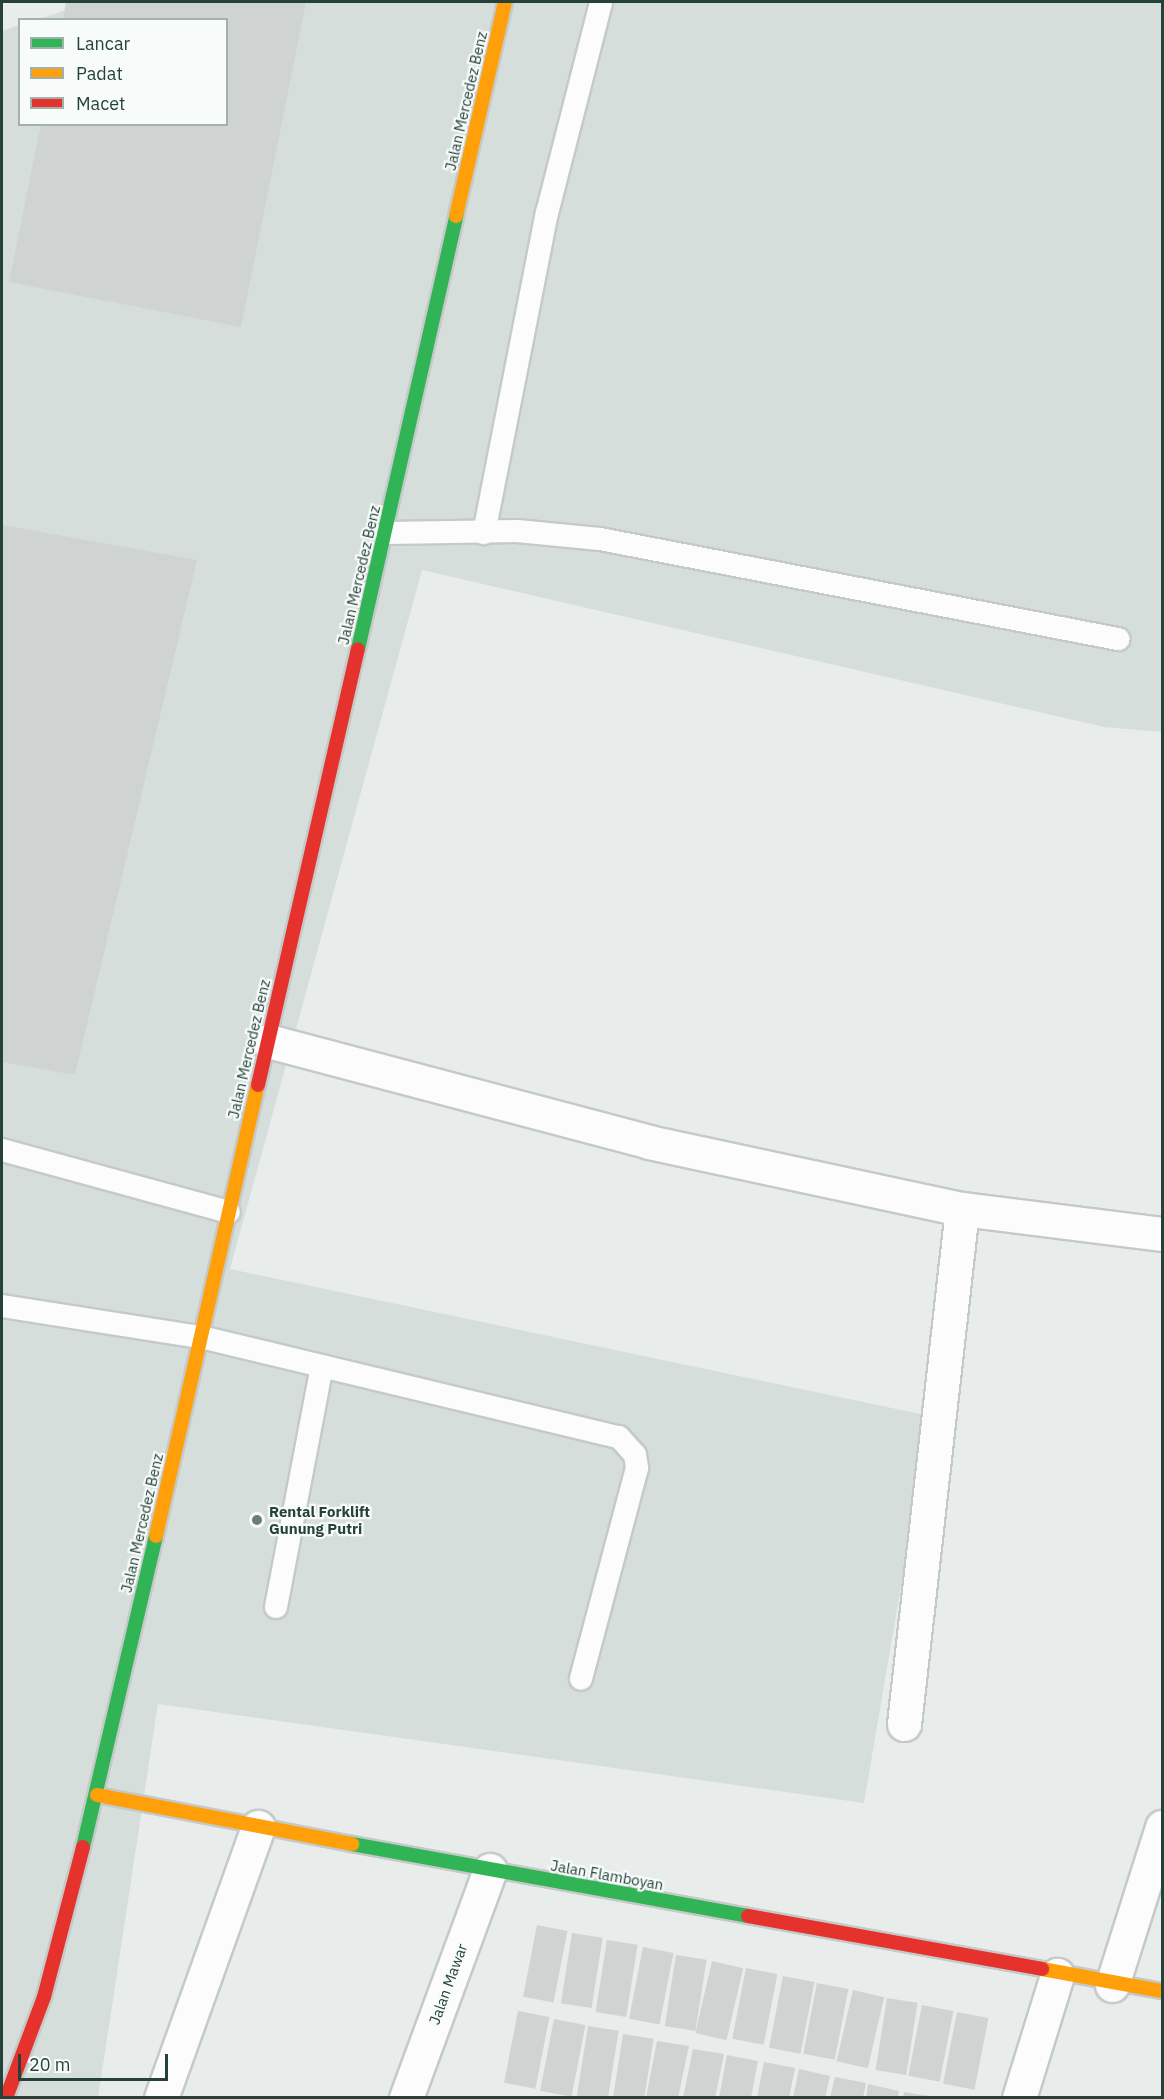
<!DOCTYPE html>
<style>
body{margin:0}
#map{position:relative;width:1164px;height:2099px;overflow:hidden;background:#e8edeb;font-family:"IBM Plex Sans",sans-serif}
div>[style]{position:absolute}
.built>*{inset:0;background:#d6dedb}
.building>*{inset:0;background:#cfd4d2;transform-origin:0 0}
.roads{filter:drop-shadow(2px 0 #c5cac8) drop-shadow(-2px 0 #c5cac8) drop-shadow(0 2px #c5cac8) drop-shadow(0 -2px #c5cac8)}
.lane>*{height:22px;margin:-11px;padding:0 11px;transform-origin:11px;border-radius:11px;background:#fcfcfc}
.street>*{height:33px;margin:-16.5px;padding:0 16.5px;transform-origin:16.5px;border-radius:16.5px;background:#fcfcfc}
.fast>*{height:14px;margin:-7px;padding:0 7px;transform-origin:7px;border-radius:7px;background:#30b455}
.slow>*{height:14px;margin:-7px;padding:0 7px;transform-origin:7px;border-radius:7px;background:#ff9f0a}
.jam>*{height:14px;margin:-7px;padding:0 7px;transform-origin:7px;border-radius:7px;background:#e5322d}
.dots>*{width:16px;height:16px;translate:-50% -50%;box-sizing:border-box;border:3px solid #f7fbf9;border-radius:50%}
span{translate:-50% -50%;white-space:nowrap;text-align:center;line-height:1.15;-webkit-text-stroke:4.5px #f7fbf9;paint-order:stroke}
.street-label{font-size:15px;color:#24423a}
.poi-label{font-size:15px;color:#24423a;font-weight:700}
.left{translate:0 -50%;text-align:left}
.frame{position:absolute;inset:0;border:3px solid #24423a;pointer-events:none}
.legend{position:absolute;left:18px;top:18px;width:210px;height:108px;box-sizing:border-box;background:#f7fbf9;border:2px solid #a3b1ad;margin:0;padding:8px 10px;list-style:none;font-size:18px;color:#24423a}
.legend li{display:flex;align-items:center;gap:12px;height:30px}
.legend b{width:30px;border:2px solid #a3b1ad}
.scale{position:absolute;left:18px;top:2054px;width:150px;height:27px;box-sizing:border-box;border:3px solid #24423a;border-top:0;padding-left:8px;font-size:18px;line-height:21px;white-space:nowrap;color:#24423a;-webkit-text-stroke:4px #f7fbf9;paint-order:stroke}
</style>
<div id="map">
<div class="built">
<div style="clip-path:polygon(93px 2px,1162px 2px,1162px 732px,1104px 727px,422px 570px,230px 1269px,930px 1416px,864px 1803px,158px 1704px,98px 2098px,2px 2097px,2px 31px,19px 25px,20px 124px,226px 124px,226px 20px,38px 19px)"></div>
</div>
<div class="building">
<div style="clip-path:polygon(66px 2px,306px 2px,241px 327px,9px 282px,41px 124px,226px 124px,226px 20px,63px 20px)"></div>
<div style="clip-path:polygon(2px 525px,197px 560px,75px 1075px,2px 1062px)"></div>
<div style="left:537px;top:1925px;width:31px;height:73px;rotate:11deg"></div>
<div style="left:572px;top:1933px;width:31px;height:71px;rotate:9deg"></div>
<div style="left:607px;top:1940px;width:31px;height:73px;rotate:9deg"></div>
<div style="left:643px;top:1947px;width:31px;height:73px;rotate:11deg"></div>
<div style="left:676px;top:1955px;width:31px;height:72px;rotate:9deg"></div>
<div style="left:712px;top:1961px;width:32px;height:74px;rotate:13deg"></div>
<div style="left:746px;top:1968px;width:32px;height:72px;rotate:11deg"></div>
<div style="left:783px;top:1976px;width:32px;height:73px;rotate:11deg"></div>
<div style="left:817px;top:1983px;width:32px;height:72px;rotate:11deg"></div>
<div style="left:853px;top:1990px;width:32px;height:73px;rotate:13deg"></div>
<div style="left:887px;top:1998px;width:31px;height:73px;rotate:9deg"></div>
<div style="left:922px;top:2005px;width:32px;height:72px;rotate:11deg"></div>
<div style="left:518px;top:2011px;width:32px;height:73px;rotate:11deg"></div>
<div style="left:957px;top:2012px;width:32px;height:73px;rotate:11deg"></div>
<div style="left:554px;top:2019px;width:32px;height:73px;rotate:11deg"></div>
<div style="left:588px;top:2026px;width:31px;height:73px;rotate:9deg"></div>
<div style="left:623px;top:2034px;width:31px;height:65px;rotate:9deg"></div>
<div style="clip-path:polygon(657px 2041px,689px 2046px,678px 2098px,646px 2098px)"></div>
<div style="clip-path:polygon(693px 2049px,724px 2054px,715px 2098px,683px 2098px)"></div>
<div style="clip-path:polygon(727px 2055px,758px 2061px,751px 2098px,719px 2098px)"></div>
<div style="clip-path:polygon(764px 2062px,795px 2068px,789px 2098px,757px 2098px)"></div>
<div style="clip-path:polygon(799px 2069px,830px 2076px,825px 2098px,793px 2098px)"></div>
<div style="clip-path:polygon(835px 2077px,866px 2083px,863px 2098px,830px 2098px)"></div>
<div style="clip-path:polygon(868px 2084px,899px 2091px,898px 2098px,866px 2098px)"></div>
<div style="clip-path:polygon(904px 2092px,930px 2096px,929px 2098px,903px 2098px)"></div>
</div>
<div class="roads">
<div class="lane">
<div style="left:386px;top:533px;width:131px;rotate:-0.9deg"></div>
<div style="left:517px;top:531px;width:83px;rotate:5.5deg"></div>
<div style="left:600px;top:539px;width:528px;rotate:10.93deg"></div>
<div style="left:484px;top:533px;width:326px;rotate:-78.9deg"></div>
<div style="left:547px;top:213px;width:218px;rotate:-75.6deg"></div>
<div style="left:2px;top:1150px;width:235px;rotate:15.3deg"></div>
<div style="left:2px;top:1306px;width:201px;rotate:8.9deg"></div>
<div style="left:201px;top:1337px;width:430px;rotate:13.5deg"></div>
<div style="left:619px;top:1437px;width:24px;rotate:48deg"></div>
<div style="left:635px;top:1455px;width:13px;rotate:81deg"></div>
<div style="left:637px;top:1468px;width:218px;rotate:104.9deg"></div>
<div style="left:276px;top:1607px;width:245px;rotate:-79.2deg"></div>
</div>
<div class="street">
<div style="left:268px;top:1041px;width:394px;rotate:14.8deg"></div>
<div style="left:649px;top:1142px;width:320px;rotate:12.1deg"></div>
<div style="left:962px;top:1209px;width:202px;rotate:7.1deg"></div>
<div style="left:904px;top:1724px;width:518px;rotate:-83.57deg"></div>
<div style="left:1112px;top:1985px;width:166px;rotate:-72.4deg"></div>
<div style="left:161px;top:2098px;width:288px;rotate:-70.3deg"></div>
<div style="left:406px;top:2098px;width:243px;rotate:-69.8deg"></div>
<div style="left:1019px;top:2098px;width:129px;rotate:-72.8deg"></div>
</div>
<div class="fast">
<div style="left:358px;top:649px;width:444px;rotate:-77.2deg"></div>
<div style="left:352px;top:1844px;width:402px;rotate:10.3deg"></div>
<div style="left:83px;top:1847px;width:319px;rotate:-76.8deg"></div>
</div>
<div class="slow">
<div style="left:456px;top:216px;width:220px;rotate:-77.1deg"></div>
<div style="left:156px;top:1536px;width:462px;rotate:-77.3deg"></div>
<div style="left:97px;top:1795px;width:260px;rotate:10.9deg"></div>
<div style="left:1042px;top:1969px;width:122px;rotate:10.4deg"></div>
</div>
<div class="jam">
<div style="left:258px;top:1085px;width:447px;rotate:-77.1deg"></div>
<div style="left:748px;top:1916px;width:299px;rotate:10.2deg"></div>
<div style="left:6px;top:2098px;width:108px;rotate:-69.4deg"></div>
<div style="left:44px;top:1997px;width:155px;rotate:-75.4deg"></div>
</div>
</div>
<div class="dots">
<div style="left:257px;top:1520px;background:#697e78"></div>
</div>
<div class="street-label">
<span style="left:466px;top:101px;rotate:-77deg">Jalan Mercedez Benz</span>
<span style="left:359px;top:575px;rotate:-77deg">Jalan Mercedez Benz</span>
<span style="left:249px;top:1049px;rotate:-77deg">Jalan Mercedez Benz</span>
<span style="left:142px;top:1523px;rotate:-77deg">Jalan Mercedez Benz</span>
<span style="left:607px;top:1875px;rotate:10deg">Jalan Flamboyan</span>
<span style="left:448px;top:1984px;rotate:-70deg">Jalan Mawar</span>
</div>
<div class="poi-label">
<span class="left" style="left:269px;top:1520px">Rental Forklift<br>Gunung Putri</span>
</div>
<div class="frame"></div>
<ul class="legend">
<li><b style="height:8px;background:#30b455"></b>Lancar</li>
<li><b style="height:8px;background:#ff9f0a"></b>Padat</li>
<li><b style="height:8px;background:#e5322d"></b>Macet</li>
</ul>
<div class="scale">20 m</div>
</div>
